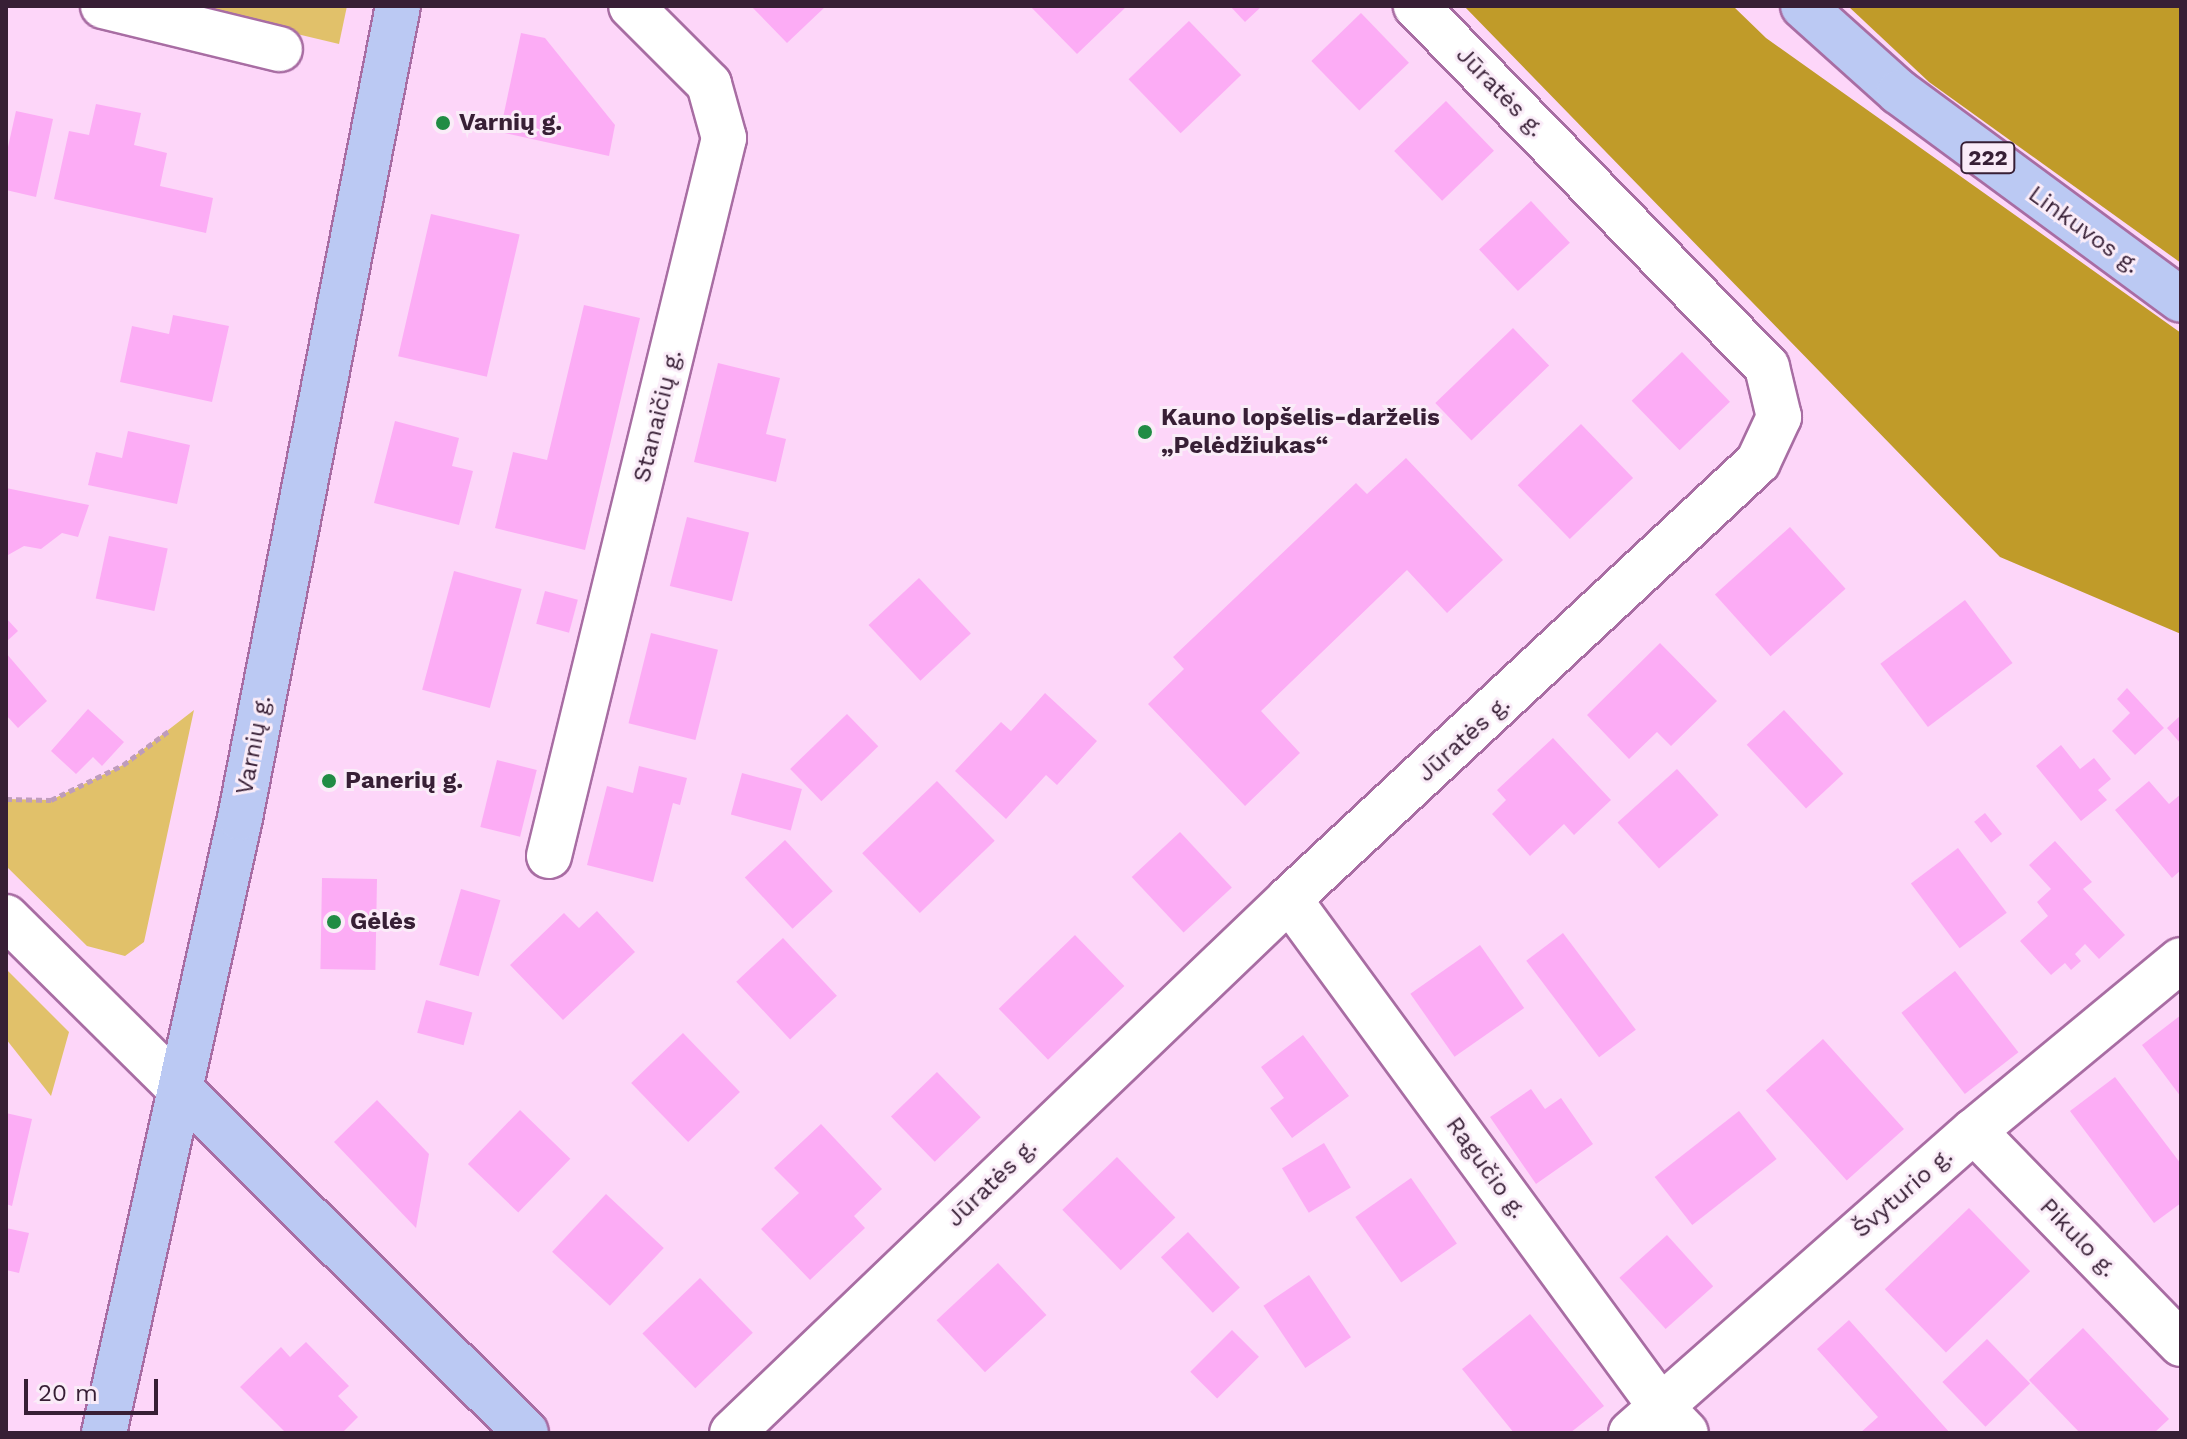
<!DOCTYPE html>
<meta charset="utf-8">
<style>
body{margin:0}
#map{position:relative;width:2187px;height:1439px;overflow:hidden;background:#fdd6f9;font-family:"Work Sans",sans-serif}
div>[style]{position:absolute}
.green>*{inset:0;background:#e1c16a}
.forest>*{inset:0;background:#c09b29}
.building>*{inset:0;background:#fcacf5;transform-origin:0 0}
.path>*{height:5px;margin-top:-2.5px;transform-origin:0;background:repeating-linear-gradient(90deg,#be9cbb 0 6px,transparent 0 10px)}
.roads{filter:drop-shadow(2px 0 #a86da3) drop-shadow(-2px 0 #a86da3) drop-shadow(0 2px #a86da3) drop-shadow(0 -2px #a86da3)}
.minor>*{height:44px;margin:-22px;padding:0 22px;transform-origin:22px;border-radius:22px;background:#fff}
.major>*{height:44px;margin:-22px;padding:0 22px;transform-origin:22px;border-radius:22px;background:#bbc9f3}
.dots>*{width:22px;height:22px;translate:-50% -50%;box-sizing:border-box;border:4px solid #faecf8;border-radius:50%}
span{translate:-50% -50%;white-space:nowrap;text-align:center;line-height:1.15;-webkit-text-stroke:6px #faecf8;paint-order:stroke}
.shield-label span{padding:2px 6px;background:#faecf8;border:2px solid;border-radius:6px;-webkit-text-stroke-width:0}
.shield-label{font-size:22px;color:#371f35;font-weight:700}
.street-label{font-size:24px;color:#371f35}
.poi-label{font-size:24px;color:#371f35;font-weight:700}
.left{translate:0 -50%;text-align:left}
.frame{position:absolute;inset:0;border:8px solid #371f35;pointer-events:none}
.scale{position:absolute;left:24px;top:1379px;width:134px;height:36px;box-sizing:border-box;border:4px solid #371f35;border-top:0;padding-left:10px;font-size:24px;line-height:28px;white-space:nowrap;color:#371f35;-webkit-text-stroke:6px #faecf8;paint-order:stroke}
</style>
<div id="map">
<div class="green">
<div style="clip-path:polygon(180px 6px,347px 6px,339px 44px)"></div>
<div style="clip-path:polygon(194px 710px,144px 942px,125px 956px,87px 946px,6px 866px,6px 799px,51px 800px,123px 765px)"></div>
<div style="clip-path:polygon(6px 969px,69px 1032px,51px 1096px,6px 1039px)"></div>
</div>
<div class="forest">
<div style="clip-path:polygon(1464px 6px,1733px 6px,1766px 38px,2181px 333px,2181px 634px,2000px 557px)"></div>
<div style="clip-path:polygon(1848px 6px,2181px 6px,2181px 263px,1929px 82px)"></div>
</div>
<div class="building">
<div style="clip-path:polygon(751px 6px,826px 6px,787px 43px)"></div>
<div style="clip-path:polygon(1030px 6px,1127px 6px,1077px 54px)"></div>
<div style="clip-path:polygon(1230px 6px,1262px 6px,1245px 22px)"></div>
<div style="left:1361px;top:13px;width:69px;height:69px;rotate:46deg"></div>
<div style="left:1189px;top:21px;width:75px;height:84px;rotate:46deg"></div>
<div style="clip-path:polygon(521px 33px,545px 38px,615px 125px,609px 156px,500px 132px)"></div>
<div style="left:1446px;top:101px;width:69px;height:72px;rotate:46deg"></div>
<div style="clip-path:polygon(96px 104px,141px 113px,134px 145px,167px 153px,160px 186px,213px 198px,206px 233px,54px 199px,69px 131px,89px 135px)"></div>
<div style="clip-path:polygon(16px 111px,53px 119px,36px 197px,6px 190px,6px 156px)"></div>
<div style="left:1531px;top:201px;width:57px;height:71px;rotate:47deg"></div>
<div style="left:431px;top:214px;width:91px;height:146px;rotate:13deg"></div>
<div style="clip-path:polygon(584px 305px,640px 318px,585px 550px,495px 528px,513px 452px,547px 460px)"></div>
<div style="clip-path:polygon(173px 315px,229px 326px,212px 402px,120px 382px,132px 326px,169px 334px)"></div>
<div style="left:1513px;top:328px;width:52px;height:108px;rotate:46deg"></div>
<div style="left:1682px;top:352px;width:69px;height:70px;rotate:46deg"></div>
<div style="clip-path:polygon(718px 363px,780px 378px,766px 434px,786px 439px,776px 482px,694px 462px)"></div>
<div style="clip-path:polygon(395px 421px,459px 438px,452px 466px,473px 471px,459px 525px,374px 503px)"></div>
<div style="left:1581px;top:424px;width:75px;height:88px;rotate:46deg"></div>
<div style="clip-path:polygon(128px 431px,190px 445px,177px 504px,88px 485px,96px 452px,122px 458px)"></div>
<div style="clip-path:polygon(1406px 458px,1503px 560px,1447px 613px,1407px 570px,1261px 711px,1300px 753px,1245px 806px,1148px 704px,1184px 669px,1173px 657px,1356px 483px,1367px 494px)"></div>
<div style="clip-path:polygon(6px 488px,89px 505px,78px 537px,62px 533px,41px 549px,24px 546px,8px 555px)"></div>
<div style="left:687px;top:517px;width:64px;height:71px;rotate:14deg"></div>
<div style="left:1790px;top:527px;width:83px;height:101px;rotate:48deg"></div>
<div style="left:109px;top:536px;width:60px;height:64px;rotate:12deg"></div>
<div style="left:454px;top:571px;width:70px;height:123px;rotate:15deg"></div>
<div style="left:919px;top:578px;width:76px;height:69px;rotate:47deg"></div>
<div style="left:545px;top:591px;width:34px;height:34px;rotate:15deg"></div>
<div style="left:1965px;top:600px;width:79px;height:106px;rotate:53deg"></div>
<div style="clip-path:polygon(6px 618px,18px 631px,6px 642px)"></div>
<div style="left:651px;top:633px;width:69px;height:93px;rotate:14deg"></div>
<div style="clip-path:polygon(1660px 643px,1717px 701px,1671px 746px,1657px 732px,1629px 759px,1587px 715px)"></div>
<div style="clip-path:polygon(6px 653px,47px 701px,18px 728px,6px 715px)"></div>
<div style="clip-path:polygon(2127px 688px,2164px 728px,2135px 755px,2112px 731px,2130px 713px,2117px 699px)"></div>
<div style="clip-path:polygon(1045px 693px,1097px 741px,1057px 785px,1046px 775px,1006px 819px,955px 771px,1001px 722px,1011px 731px)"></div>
<div style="clip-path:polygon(88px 709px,124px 742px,102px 766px,93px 757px,76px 774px,51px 751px)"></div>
<div style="left:1784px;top:710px;width:87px;height:51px;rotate:47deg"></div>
<div style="left:847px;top:714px;width:45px;height:79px;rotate:46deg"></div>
<div style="clip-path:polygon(2181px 715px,2181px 744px,2167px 728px)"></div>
<div style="clip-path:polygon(1553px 738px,1611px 800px,1574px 835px,1564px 824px,1530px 856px,1492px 814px,1506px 800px,1497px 790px)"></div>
<div style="clip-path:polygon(2061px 745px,2080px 769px,2094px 758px,2111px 779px,2098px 790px,2107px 800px,2081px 821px,2036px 766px)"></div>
<div style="left:497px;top:760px;width:41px;height:69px;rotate:14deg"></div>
<div style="clip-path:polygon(639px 766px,687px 778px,680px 805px,673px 803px,653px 882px,587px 865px,607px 786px,633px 793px)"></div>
<div style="left:1677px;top:769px;width:62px;height:80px;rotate:48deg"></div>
<div style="left:742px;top:773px;width:62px;height:43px;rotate:15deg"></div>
<div style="left:937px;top:781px;width:83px;height:104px;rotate:46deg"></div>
<div style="clip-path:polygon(2149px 781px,2169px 804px,2181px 794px,2181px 870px,2172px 878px,2115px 810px)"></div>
<div style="left:1985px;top:813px;width:27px;height:14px;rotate:51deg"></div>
<div style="left:1180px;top:832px;width:76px;height:66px;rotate:47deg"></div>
<div style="left:785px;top:840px;width:70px;height:55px;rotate:47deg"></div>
<div style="clip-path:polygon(2055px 841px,2092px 882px,2083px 889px,2125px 935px,2099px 959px,2085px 944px,2075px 954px,2081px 961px,2071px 970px,2065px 963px,2051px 975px,2020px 941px,2048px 916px,2037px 902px,2051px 889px,2029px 865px)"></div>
<div style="left:1958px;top:848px;width:81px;height:59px;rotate:53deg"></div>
<div style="left:322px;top:878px;width:55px;height:91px;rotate:1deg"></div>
<div style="left:461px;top:889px;width:41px;height:79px;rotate:16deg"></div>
<div style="clip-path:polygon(597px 911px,635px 952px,563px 1020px,510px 965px,564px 913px,579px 928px)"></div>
<div style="left:1563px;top:933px;width:121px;height:46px;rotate:53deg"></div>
<div style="left:1075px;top:935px;width:71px;height:106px;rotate:46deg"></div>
<div style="left:783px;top:938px;width:79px;height:64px;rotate:47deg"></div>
<div style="left:1480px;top:945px;width:77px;height:85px;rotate:55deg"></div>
<div style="left:1955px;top:971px;width:103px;height:68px;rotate:52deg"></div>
<div style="left:426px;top:1000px;width:48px;height:34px;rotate:15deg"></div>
<div style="clip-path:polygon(2181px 1015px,2181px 1097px,2142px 1045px)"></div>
<div style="left:683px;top:1033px;width:82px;height:72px;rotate:46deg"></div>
<div style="clip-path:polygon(1303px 1035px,1349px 1096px,1292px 1138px,1270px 1108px,1284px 1098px,1261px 1067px)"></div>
<div style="left:1823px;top:1039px;width:121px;height:77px;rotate:48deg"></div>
<div style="left:937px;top:1072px;width:63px;height:64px;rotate:46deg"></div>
<div style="clip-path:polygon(2115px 1077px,2181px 1164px,2181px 1203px,2154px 1223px,2070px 1111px)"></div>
<div style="clip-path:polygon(1531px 1089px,1545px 1109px,1561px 1098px,1593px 1144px,1536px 1184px,1490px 1117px)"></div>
<div style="clip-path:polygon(377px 1100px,429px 1154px,416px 1228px,334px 1142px)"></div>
<div style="left:520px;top:1110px;width:70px;height:75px;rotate:44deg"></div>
<div style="left:1739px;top:1111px;width:61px;height:107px;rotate:52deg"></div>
<div style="clip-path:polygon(6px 1113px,32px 1119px,12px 1206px,6px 1204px)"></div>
<div style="clip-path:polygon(821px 1124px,882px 1189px,854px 1216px,865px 1228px,810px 1280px,761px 1229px,799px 1193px,774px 1168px)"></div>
<div style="left:1324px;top:1143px;width:52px;height:49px;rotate:59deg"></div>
<div style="left:1117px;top:1157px;width:84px;height:76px;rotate:46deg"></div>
<div style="left:1411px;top:1178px;width:80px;height:68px;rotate:55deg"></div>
<div style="left:606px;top:1194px;width:79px;height:79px;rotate:43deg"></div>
<div style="left:1969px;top:1208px;width:88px;height:117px;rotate:46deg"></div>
<div style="clip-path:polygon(6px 1228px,29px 1233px,19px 1273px,6px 1270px)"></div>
<div style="left:1188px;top:1232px;width:76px;height:37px;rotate:47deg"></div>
<div style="left:1667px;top:1235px;width:69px;height:64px;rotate:48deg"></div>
<div style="left:998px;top:1263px;width:71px;height:84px;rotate:47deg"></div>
<div style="left:1309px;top:1275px;width:75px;height:55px;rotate:56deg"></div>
<div style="left:700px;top:1278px;width:76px;height:80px;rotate:46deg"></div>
<div style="clip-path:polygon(1530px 1314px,1604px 1406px,1570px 1433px,1514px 1433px,1462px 1369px)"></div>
<div style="clip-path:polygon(1849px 1320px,1950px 1433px,1860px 1433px,1878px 1417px,1817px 1349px)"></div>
<div style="clip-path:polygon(2083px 1328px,2169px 1419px,2154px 1433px,2080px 1433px,2029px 1380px)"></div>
<div style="left:1232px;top:1330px;width:38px;height:59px;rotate:45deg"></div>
<div style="left:1987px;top:1339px;width:62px;height:62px;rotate:46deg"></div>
<div style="clip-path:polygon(306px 1342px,349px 1386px,338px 1396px,358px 1417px,342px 1433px,286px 1433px,240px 1387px,281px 1347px,290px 1357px)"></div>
</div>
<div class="path">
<div style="left:6px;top:799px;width:45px;rotate:1.3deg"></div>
<div style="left:51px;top:800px;width:80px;rotate:-25.9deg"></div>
<div style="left:123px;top:765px;width:59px;rotate:-36.7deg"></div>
</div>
<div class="roads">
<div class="minor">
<div style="left:103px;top:6px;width:182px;rotate:13.7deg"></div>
<div style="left:549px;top:856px;width:739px;rotate:-76.3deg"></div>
<div style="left:724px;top:138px;width:56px;rotate:-105.5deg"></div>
<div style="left:709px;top:84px;width:110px;rotate:-135deg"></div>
<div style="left:1289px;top:899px;width:628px;rotate:53.8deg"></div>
<div style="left:1660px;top:1406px;width:37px;rotate:46deg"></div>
<div style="left:6px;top:917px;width:246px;rotate:44.7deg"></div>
<div style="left:1974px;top:1131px;width:297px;rotate:45.8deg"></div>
<div style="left:732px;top:1433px;width:772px;rotate:-43.79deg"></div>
<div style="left:1289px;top:899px;width:641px;rotate:-42.98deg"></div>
<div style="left:1758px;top:462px;width:50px;rotate:-65deg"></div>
<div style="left:1779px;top:417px;width:51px;rotate:-103.5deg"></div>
<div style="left:1767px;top:367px;width:504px;rotate:-134.2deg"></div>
<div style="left:1631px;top:1433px;width:457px;rotate:-41.4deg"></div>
<div style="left:1974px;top:1131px;width:268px;rotate:-39.6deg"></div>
</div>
<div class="major">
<div style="left:1803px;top:6px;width:129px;rotate:41.9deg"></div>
<div style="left:1899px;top:92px;width:350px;rotate:36.4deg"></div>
<div style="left:181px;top:1090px;width:486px;rotate:44.8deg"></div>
<div style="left:104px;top:1433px;width:630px;rotate:-77.53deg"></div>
<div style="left:240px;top:818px;width:827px;rotate:-78.99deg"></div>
</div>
</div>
<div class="dots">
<div style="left:443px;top:123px;background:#208c44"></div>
<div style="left:1145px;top:432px;background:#208c44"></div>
<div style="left:329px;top:781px;background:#208c44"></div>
<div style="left:334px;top:922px;background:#208c44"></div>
</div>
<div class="shield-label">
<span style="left:1988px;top:158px">222</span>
</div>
<div class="street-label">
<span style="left:1500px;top:92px;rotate:46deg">Jūratės g.</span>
<span style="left:2084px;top:230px;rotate:36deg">Linkuvos g.</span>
<span style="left:658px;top:416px;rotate:-76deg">Stanaičių g.</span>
<span style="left:1464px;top:739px;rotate:-42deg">Jūratės g.</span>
<span style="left:254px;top:745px;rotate:-79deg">Varnių g.</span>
<span style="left:1486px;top:1168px;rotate:54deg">Ragučio g.</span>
<span style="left:992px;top:1183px;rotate:-44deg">Jūratės g.</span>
<span style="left:1903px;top:1193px;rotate:-41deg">Švyturio g.</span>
<span style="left:2078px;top:1238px;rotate:46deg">Pikulo g.</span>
</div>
<div class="poi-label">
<span class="left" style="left:459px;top:123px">Varnių g.</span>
<span class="left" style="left:1161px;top:432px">Kauno lopšelis-darželis<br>„Pelėdžiukas“</span>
<span class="left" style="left:345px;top:781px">Panerių g.</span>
<span class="left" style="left:350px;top:922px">Gėlės</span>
</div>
<div class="frame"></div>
<div class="scale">20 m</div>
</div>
